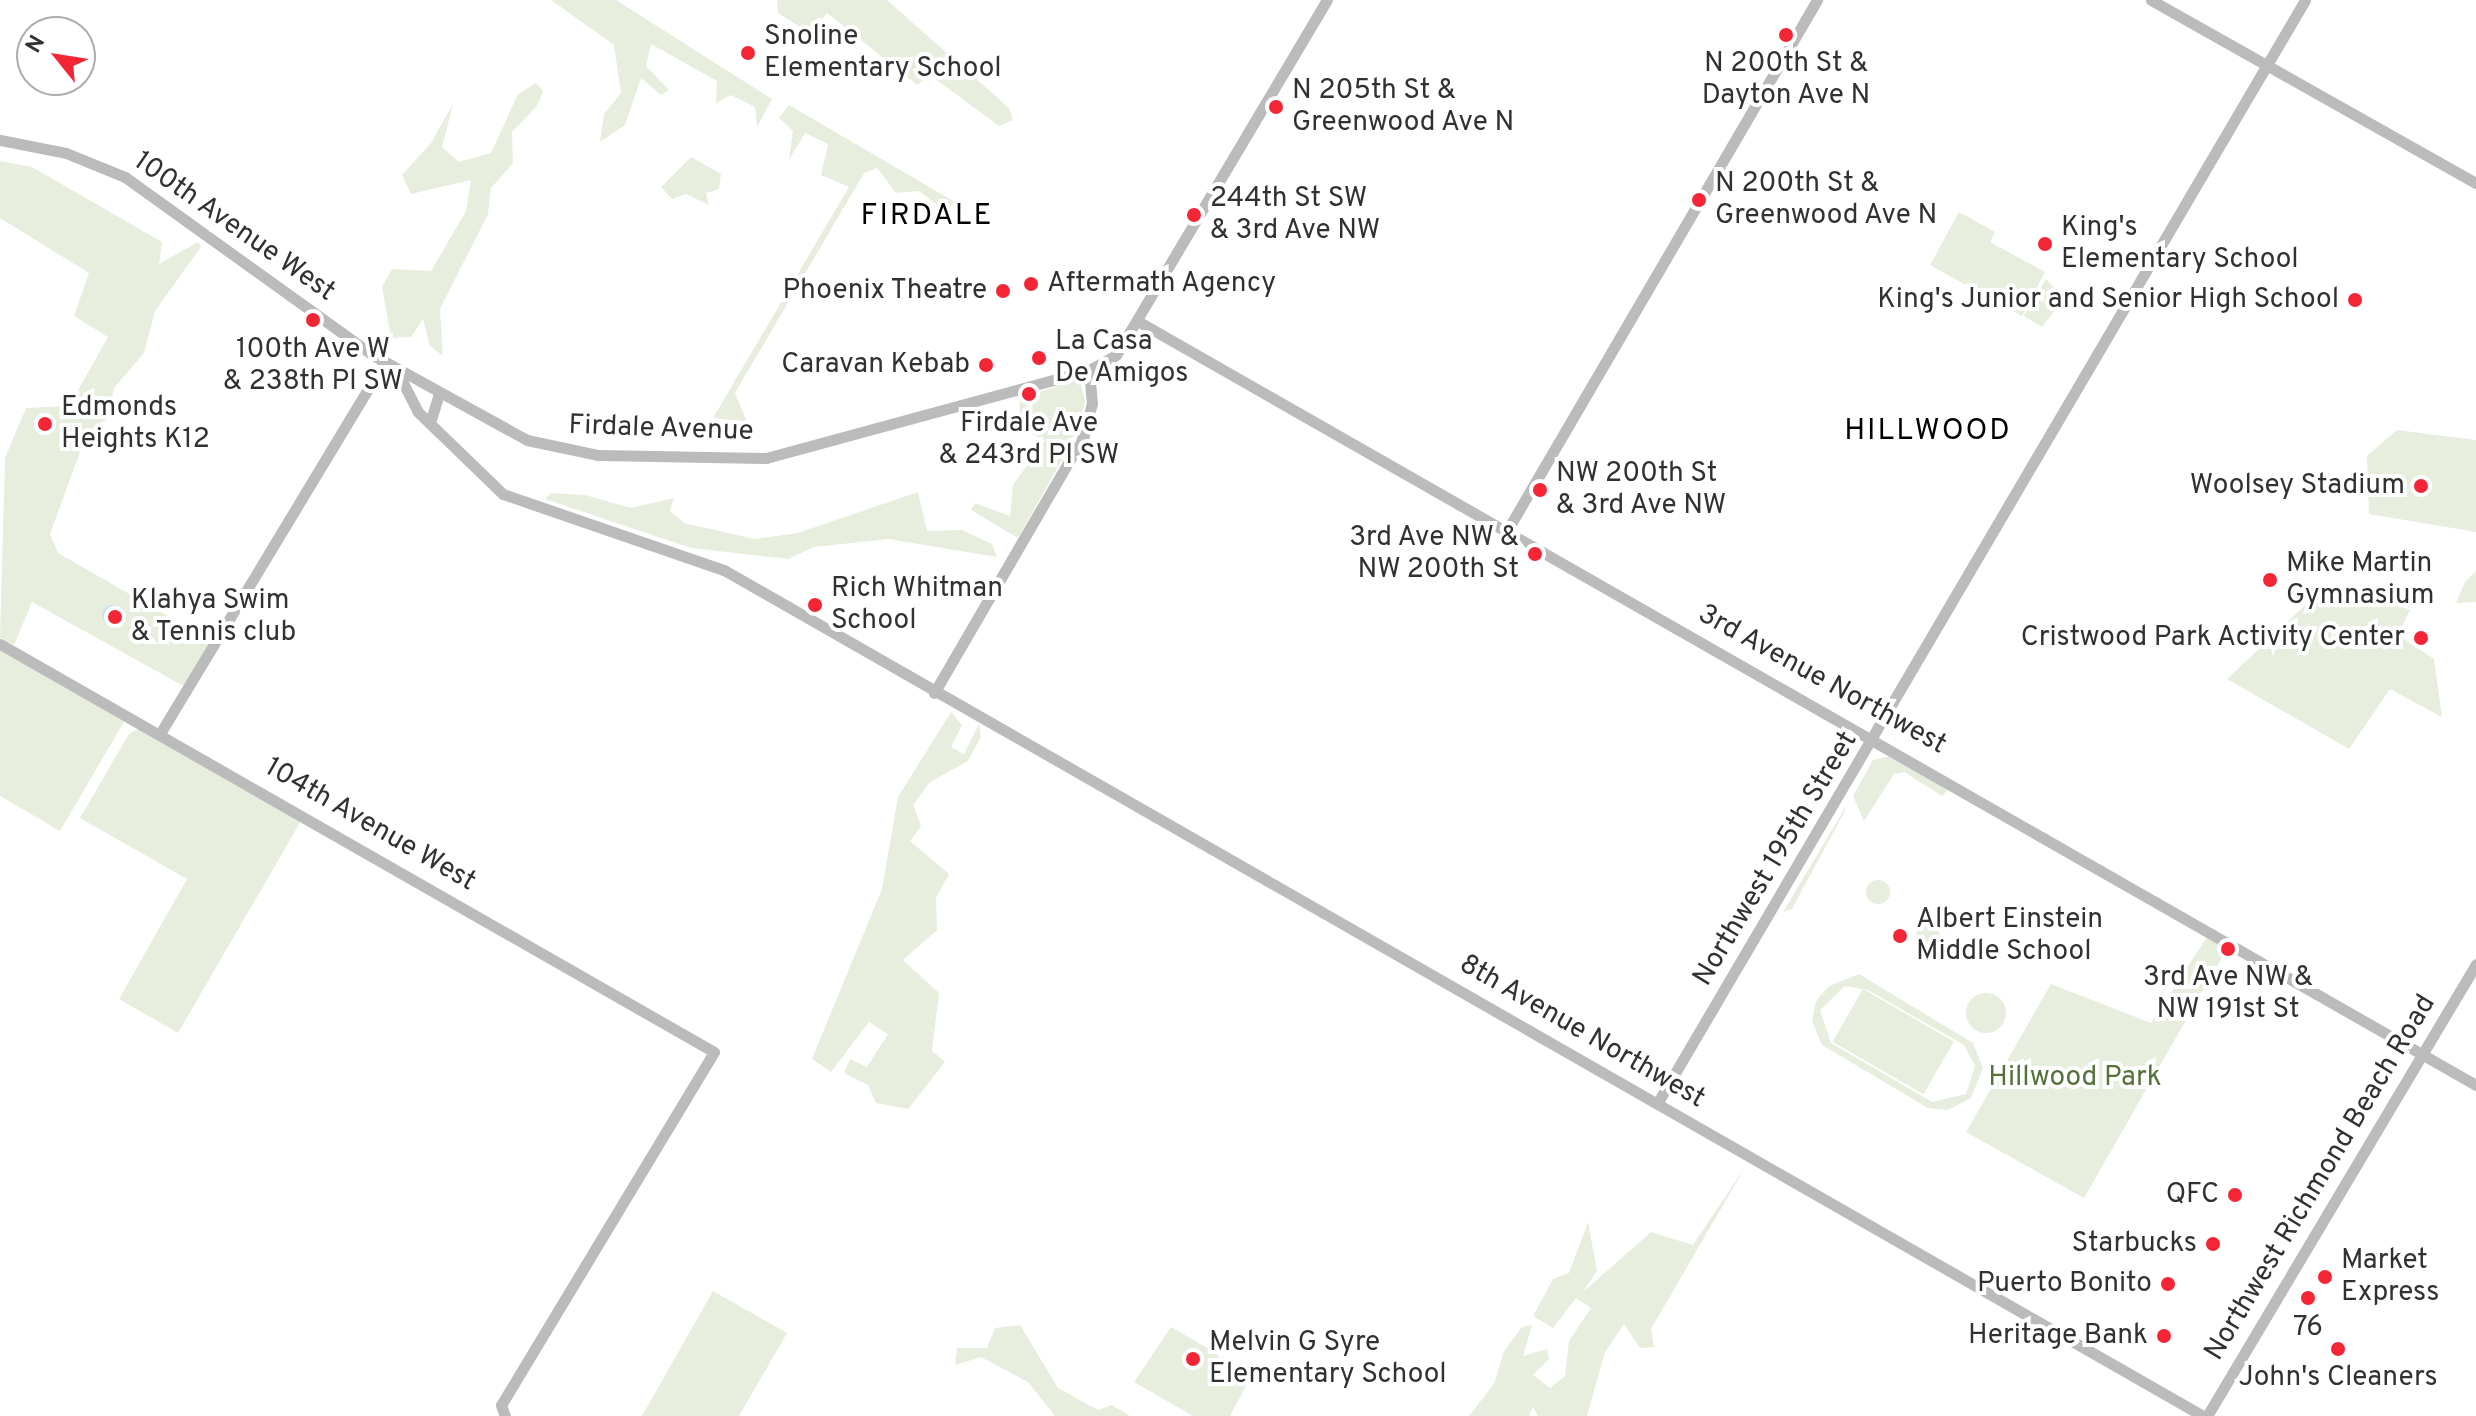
<!DOCTYPE html>
<style>
body{margin:0}
#map{position:relative;width:2476px;height:1416px;overflow:hidden;background:#fff;font-family:Overpass,sans-serif}
div>[style]{position:absolute}
.green>*{inset:0;background:#e7eede;transform-origin:0 0}
.round{border-radius:50%}
.water>*{inset:0;background:#c9e1f0}
.secondary>*{height:11px;margin:-5.5px;padding:0 5.5px;transform-origin:5.5px;border-radius:5.5px;background:#bbb}
.dots>*{width:22px;height:22px;translate:-50% -50%;box-sizing:border-box;border:4px solid #fff;border-radius:50%}
span{translate:-50% -50%;white-space:nowrap;text-align:center;line-height:1.15;-webkit-text-stroke:8px #fff;paint-order:stroke}
.poi-label{font-size:28px;color:#313131}
.left{translate:0 -50%;text-align:left}
.right{translate:-100% -50%;text-align:right}
.street-label{font-size:28px;color:#313131}
.park-label{font-size:28px;color:#547139}
.neighbourhood-label{font-size:30px;color:#000;letter-spacing:2px}
.north{position:absolute;left:16px;top:16px;width:80px;height:80px;box-sizing:border-box;background:#fff;border:2px solid #adadad;border-radius:50%;rotate:300deg;font-size:22px;font-weight:700;line-height:32px;text-align:center;color:#313131}
.north::after{content:'';display:block;margin:auto;width:28px;height:36px;background:#f42636;clip-path:polygon(50% 0,100% 100%,50% 72%,0 100%)}
</style>
<div id="map">
<div class="green">
<div style="clip-path:polygon(551px 0,616px 0,772px 99px,757px 127px,755px 107px,731px 95px,716px 103px,717px 81px,651px 44px,646px 66px,669px 90px,661px 95px,641px 78px,625px 125px,600px 142px,604px 114px,621px 93px,614px 45px)"></div>
<div style="clip-path:polygon(777px 0,887px 0,1009px 108px,1013px 120px,999px 126px,930px 75px,917px 85px,827px 13px,811px 34px,778px 13px)"></div>
<div style="clip-path:polygon(536px 83px,543px 91px,537px 106px,512px 132px,513px 163px,491px 188px,488px 214px,440px 309px,443px 356px,430px 346px,423px 319px,411px 337px,391px 338px,382px 287px,392px 269px,431px 271px,466px 211px,471px 180px,411px 194px,402px 175px,431px 143px,453px 104px,442px 147px,459px 162px,491px 153px,518px 94px)"></div>
<div style="clip-path:polygon(789px 105px,955px 202px,945px 211px,919px 191px,896px 193px,877px 168px,864px 173px,735px 393px,747px 422px,713px 418px,849px 187px,821px 175px,828px 144px,805px 133px,789px 160px,793px 131px,779px 118px)"></div>
<div style="clip-path:polygon(691px 157px,721px 174px,719px 189px,706px 193px,709px 205px,686px 194px,672px 199px,661px 187px)"></div>
<div style="clip-path:polygon(0 161px,32px 167px,162px 242px,159px 264px,198px 242px,201px 247px,155px 311px,144px 353px,114px 388px,108px 418px,87px 433px,50px 534px,58px 553px,213px 642px,187px 688px,32px 602px,14px 645px,0 638px,5px 458px,26px 408px,69px 406px,108px 337px,74px 316px,89px 273px,0 218px)"></div>
<div style="clip-path:polygon(1959px 212px,1995px 232px,1990px 242px,2045px 272px,2022px 316px,1930px 265px)"></div>
<div style="clip-path:polygon(2046px 279px,2064px 299px,2042px 327px,2024px 316px)"></div>
<div style="clip-path:polygon(1080px 379px,1085px 402px,1077px 433px,1018px 538px,971px 510px,975px 503px,1010px 516px,1013px 485px,1045px 440px,1019px 428px,1020px 398px)"></div>
<div style="clip-path:polygon(2397px 430px,2476px 440px,2476px 532px,2369px 514px,2367px 456px)"></div>
<div style="clip-path:polygon(918px 492px,927px 531px,962px 530px,992px 544px,997px 557px,889px 539px,814px 547px,788px 559px,691px 548px,545px 499px,551px 493px,585px 495px,631px 508px,674px 498px,670px 511px,684px 523px,754px 539px,798px 533px)"></div>
<div style="clip-path:polygon(2476px 571px,2476px 602px,2456px 603px,2465px 582px)"></div>
<div style="clip-path:polygon(2353px 590px,2410px 610px,2398px 635px,2434px 659px,2442px 717px,2390px 689px,2349px 749px,2227px 679px,2319px 592px)"></div>
<div style="clip-path:polygon(0 650px,125px 720px,60px 831px,0 796px)"></div>
<div style="clip-path:polygon(951px 712px,962px 725px,951px 747px,964px 754px,979px 724px,981px 737px,968px 761px,930px 782px,913px 805px,921px 826px,910px 841px,949px 874px,936px 898px,937px 930px,903px 960px,939px 993px,932px 1051px,945px 1062px,908px 1109px,876px 1103px,868px 1085px,844px 1073px,850px 1059px,867px 1067px,888px 1034px,869px 1022px,831px 1072px,812px 1059px,882px 889px,898px 797px)"></div>
<div style="clip-path:polygon(140px 728px,301px 821px,178px 1033px,119px 999px,187px 879px,80px 818px,129px 734px)"></div>
<div style="clip-path:polygon(1891px 756px,1948px 790px,1942px 796px,1904px 772px,1894px 774px,1864px 821px,1853px 796px,1873px 760px)"></div>
<div style="clip-path:polygon(1846px 809px,1792px 909px,1783px 912px,1845px 808px)"></div>
<div class="round" style="left:1866px;top:880px;width:24px;height:24px"></div>
<div class="round" style="left:1915px;top:926px;width:26px;height:26px"></div>
<div style="clip-path:polygon(2207px 937px,2228px 947px,2084px 1198px,1966px 1132px,2051px 984px,2151px 1023px)"></div>
<div style="clip-path:polygon(evenodd,1859px 974px,1973px 1043px,1983px 1068px,1971px 1098px,1948px 1110px,1928px 1108px,1822px 1045px,1812px 1021px,1816px 1001px,1829px 986px,1859px 974px,1845px 986px,1868px 990px,1964px 1045px,1975px 1066px,1966px 1094px,1932px 1102px,1831px 1043px,1820px 1010px,1845px 986px)"></div>
<div style="left:1863px;top:989px;width:105px;height:61px;rotate:30deg"></div>
<div class="round" style="left:1966px;top:993px;width:40px;height:40px"></div>
<div style="clip-path:polygon(1747px 1164px,1651px 1329px,1654px 1347px,1640px 1348px,1624px 1324px,1605px 1352px,1587px 1416px,1538px 1416px,1533px 1407px,1529px 1416px,1469px 1416px,1494px 1384px,1504px 1351px,1522px 1327px,1532px 1325px,1523px 1356px,1547px 1349px,1549px 1359px,1533px 1375px,1550px 1388px,1565px 1376px,1569px 1341px,1591px 1308px,1576px 1298px,1553px 1328px,1533px 1316px,1553px 1279px,1569px 1273px,1588px 1222px,1597px 1271px,1582px 1293px,1651px 1232px,1693px 1245px)"></div>
<div style="clip-path:polygon(713px 1291px,787px 1333px,739px 1416px,642px 1416px)"></div>
<div style="clip-path:polygon(1020px 1325px,1058px 1388px,1098px 1410px,1112px 1405px,1130px 1416px,1055px 1416px,1028px 1382px,981px 1357px,955px 1365px,957px 1348px,987px 1348px,995px 1328px)"></div>
<div style="clip-path:polygon(1171px 1327px,1252px 1374px,1230px 1416px,1193px 1416px,1134px 1382px)"></div>
</div>
<div class="water">
<div class="round" style="left:102px;top:605px;width:20px;height:20px"></div>
</div>
<div class="secondary">
<div style="left:2151px;top:0;width:373px;rotate:29.4deg"></div>
<div style="left:0;top:140px;width:67px;rotate:11.1deg"></div>
<div style="left:66px;top:153px;width:64px;rotate:22.1deg"></div>
<div style="left:125px;top:177px;width:305px;rotate:35.7deg"></div>
<div style="left:373px;top:355px;width:176px;rotate:28.9deg"></div>
<div style="left:527px;top:440px;width:73px;rotate:11.9deg"></div>
<div style="left:598px;top:455px;width:168px;rotate:1deg"></div>
<div style="left:766px;top:458px;width:335px;rotate:-15.2deg"></div>
<div style="left:1089px;top:370px;width:31px;rotate:-29deg"></div>
<div style="left:1116px;top:355px;width:413px;rotate:-59.3deg"></div>
<div style="left:1141px;top:323px;width:1537px;rotate:29.72deg"></div>
<div style="left:396px;top:369px;width:48px;rotate:62.9deg"></div>
<div style="left:418px;top:412px;width:118px;rotate:44deg"></div>
<div style="left:503px;top:494px;width:234px;rotate:19deg"></div>
<div style="left:724px;top:570px;width:1704px;rotate:29.77deg"></div>
<div style="left:430px;top:423px;width:31px;rotate:-73deg"></div>
<div style="left:1508px;top:529px;width:613px;rotate:-59.71deg"></div>
<div style="left:0;top:644px;width:822px;rotate:29.74deg"></div>
<div style="left:714px;top:1052px;width:412px;rotate:121.1deg"></div>
<div style="left:501px;top:1405px;width:12px;rotate:70deg"></div>
<div style="left:934px;top:693px;width:298px;rotate:-59.8deg"></div>
<div style="left:1084px;top:435px;width:32px;rotate:-76deg"></div>
<div style="left:1092px;top:404px;width:34px;rotate:-95deg"></div>
<div style="left:161px;top:732px;width:432px;rotate:-58.9deg"></div>
<div style="left:1658px;top:1102px;width:1278px;rotate:-59.58deg"></div>
<div style="left:2207px;top:1416px;width:526px;rotate:-59.24deg"></div>
</div>
<div class="dots">
<div style="left:1786px;top:35px;background:#f42636"></div>
<div style="left:748px;top:53px;background:#f42636"></div>
<div style="left:1276px;top:107px;background:#f42636"></div>
<div style="left:1699px;top:200px;background:#f42636"></div>
<div style="left:1194px;top:215px;background:#f42636"></div>
<div style="left:2045px;top:244px;background:#f42636"></div>
<div style="left:1031px;top:284px;background:#f42636"></div>
<div style="left:1003px;top:291px;background:#f42636"></div>
<div style="left:2355px;top:300px;background:#f42636"></div>
<div style="left:313px;top:320px;background:#f42636"></div>
<div style="left:1039px;top:358px;background:#f42636"></div>
<div style="left:986px;top:365px;background:#f42636"></div>
<div style="left:1029px;top:394px;background:#f42636"></div>
<div style="left:45px;top:424px;background:#f42636"></div>
<div style="left:2421px;top:486px;background:#f42636"></div>
<div style="left:1540px;top:490px;background:#f42636"></div>
<div style="left:1535px;top:554px;background:#f42636"></div>
<div style="left:2270px;top:580px;background:#f42636"></div>
<div style="left:815px;top:605px;background:#f42636"></div>
<div style="left:115px;top:617px;background:#f42636"></div>
<div style="left:2421px;top:638px;background:#f42636"></div>
<div style="left:1900px;top:936px;background:#f42636"></div>
<div style="left:2228px;top:949px;background:#f42636"></div>
<div style="left:2235px;top:1195px;background:#f42636"></div>
<div style="left:2213px;top:1244px;background:#f42636"></div>
<div style="left:2325px;top:1277px;background:#f42636"></div>
<div style="left:2168px;top:1284px;background:#f42636"></div>
<div style="left:2308px;top:1298px;background:#f42636"></div>
<div style="left:2164px;top:1336px;background:#f42636"></div>
<div style="left:2338px;top:1349px;background:#f42636"></div>
<div style="left:1193px;top:1359px;background:#f42636"></div>
</div>
<div class="poi-label">
<span class="left" style="left:764px;top:53px">Snoline<br>Elementary School</span>
<span style="left:1786px;top:80px">N 200th St &amp;<br>Dayton Ave N</span>
<span class="left" style="left:1292px;top:107px">N 205th St &amp;<br>Greenwood Ave N</span>
<span class="left" style="left:1715px;top:200px">N 200th St &amp;<br>Greenwood Ave N</span>
<span class="left" style="left:1210px;top:215px">244th St SW<br>&amp; 3rd Ave NW</span>
<span class="left" style="left:2061px;top:244px">King's<br>Elementary School</span>
<span class="left" style="left:1047px;top:284px">Aftermath Agency</span>
<span class="right" style="left:987px;top:291px">Phoenix Theatre</span>
<span class="right" style="left:2339px;top:300px">King's Junior and Senior High School</span>
<span class="left" style="left:1055px;top:358px">La Casa<br>De Amigos</span>
<span style="left:313px;top:366px">100th Ave W<br>&amp; 238th Pl SW</span>
<span class="right" style="left:970px;top:365px">Caravan Kebab</span>
<span class="left" style="left:61px;top:424px">Edmonds<br>Heights K12</span>
<span style="left:1029px;top:440px">Firdale Ave<br>&amp; 243rd Pl SW</span>
<span class="left" style="left:1556px;top:490px">NW 200th St<br>&amp; 3rd Ave NW</span>
<span class="right" style="left:2405px;top:486px">Woolsey Stadium</span>
<span class="right" style="left:1519px;top:554px">3rd Ave NW &amp;<br>NW 200th St</span>
<span class="left" style="left:2286px;top:580px">Mike Martin<br>Gymnasium</span>
<span class="left" style="left:831px;top:605px">Rich Whitman<br>School</span>
<span class="left" style="left:131px;top:617px">Klahya Swim<br>&amp; Tennis club</span>
<span class="right" style="left:2405px;top:638px">Cristwood Park Activity Center</span>
<span class="left" style="left:1916px;top:936px">Albert Einstein<br>Middle School</span>
<span style="left:2228px;top:994px">3rd Ave NW &amp;<br>NW 191st St</span>
<span class="right" style="left:2219px;top:1195px">QFC</span>
<span class="right" style="left:2197px;top:1244px">Starbucks</span>
<span class="left" style="left:2341px;top:1277px">Market<br>Express</span>
<span class="right" style="left:2152px;top:1284px">Puerto Bonito</span>
<span style="left:2308px;top:1328px">76</span>
<span class="right" style="left:2148px;top:1336px">Heritage Bank</span>
<span class="left" style="left:1209px;top:1359px">Melvin G Syre<br>Elementary School</span>
<span style="left:2338px;top:1378px">John's Cleaners</span>
</div>
<div class="street-label">
<span style="left:234px;top:227px;rotate:35deg">100th Avenue West</span>
<span style="left:661px;top:429px;rotate:2deg">Firdale Avenue</span>
<span style="left:1822px;top:680px;rotate:29deg">3rd Avenue Northwest</span>
<span style="left:370px;top:825px;rotate:30deg">104th Avenue West</span>
<span style="left:1776px;top:859px;rotate:-59deg">Northwest 195th Street</span>
<span style="left:1582px;top:1032px;rotate:30deg">8th Avenue Northwest</span>
<span style="left:2321px;top:1178px;rotate:-59deg">Northwest Richmond Beach Road</span>
</div>
<div class="park-label">
<span style="left:2075px;top:1078px">Hillwood Park</span>
</div>
<div class="neighbourhood-label">
<span style="left:927px;top:217px">FIRDALE</span>
<span style="left:1928px;top:432px">HILLWOOD</span>
</div>
<div class="north">N</div>
</div>
